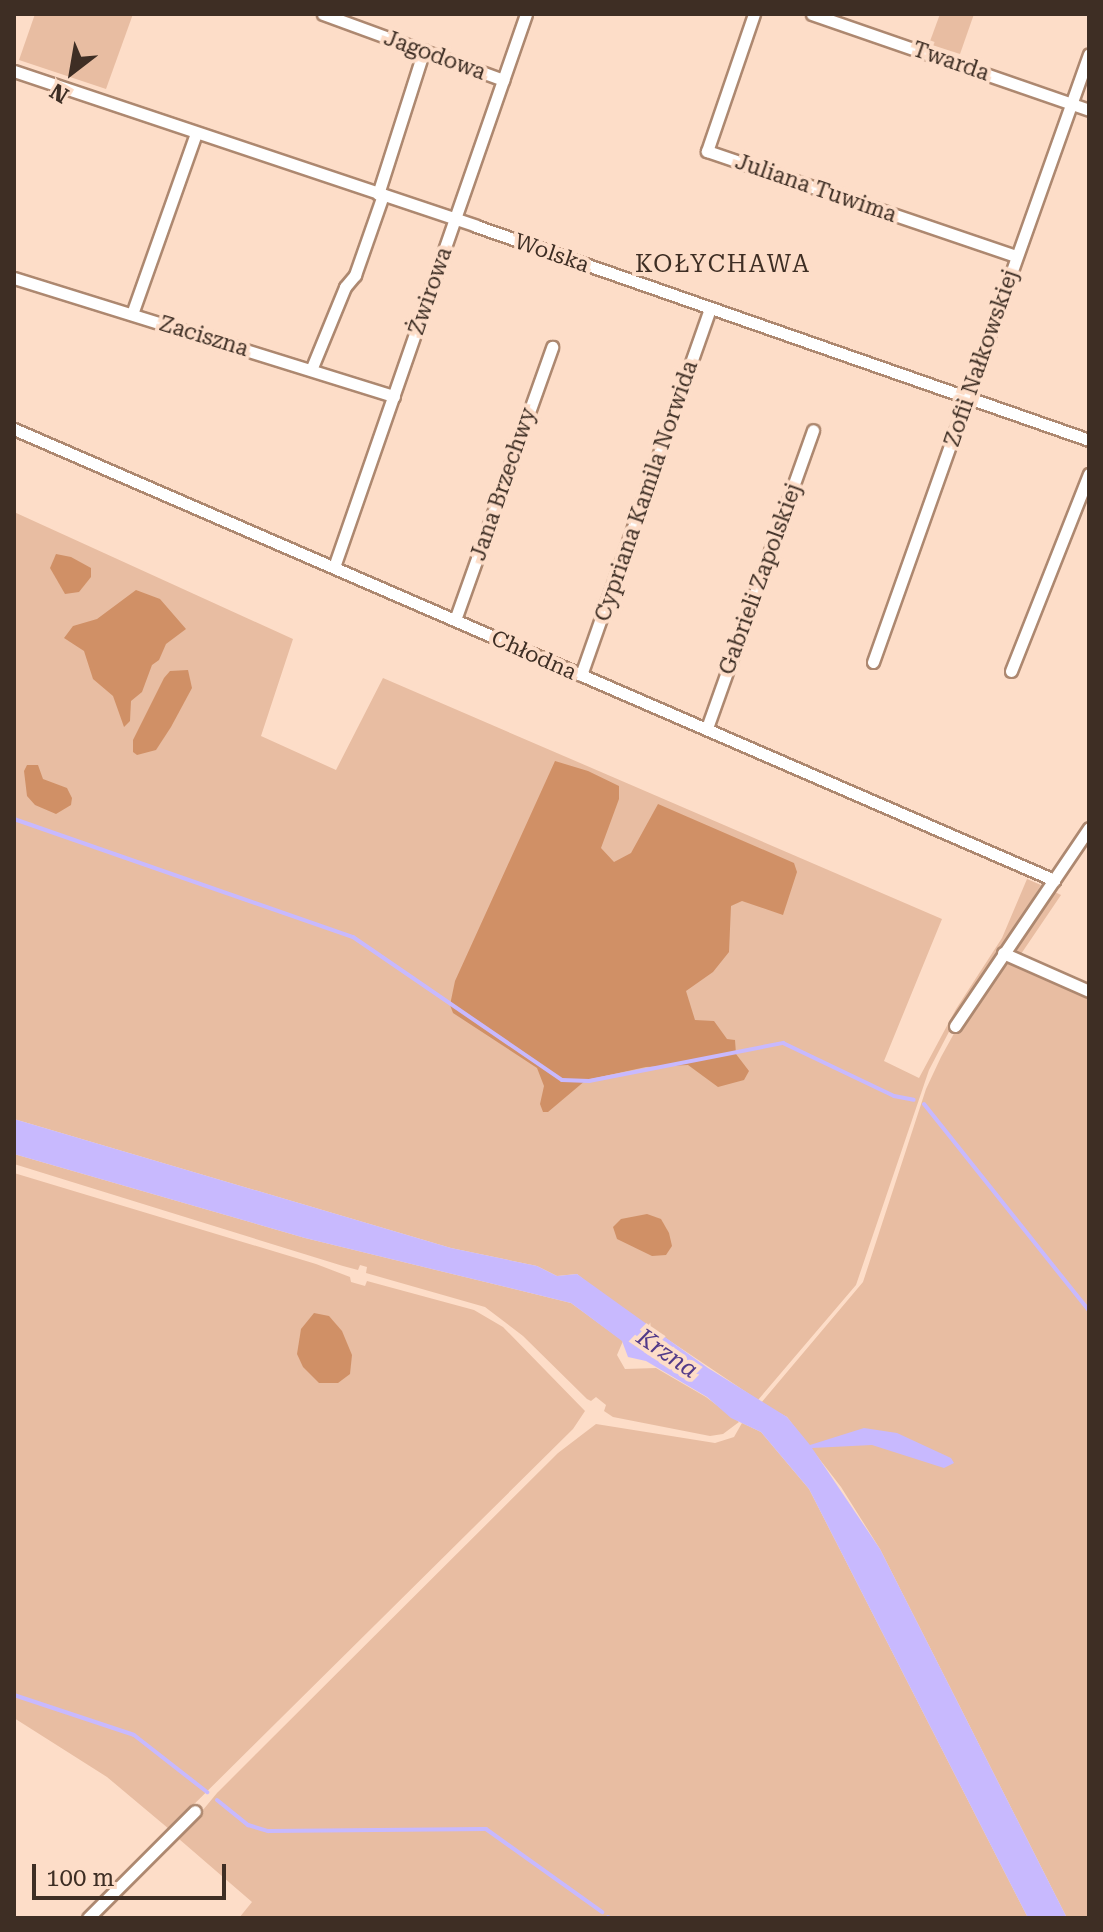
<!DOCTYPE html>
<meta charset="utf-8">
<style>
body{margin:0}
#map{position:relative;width:1103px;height:1932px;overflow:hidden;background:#fdddc8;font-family:"Roboto Serif",serif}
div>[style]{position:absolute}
.green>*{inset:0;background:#e8bda2}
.forest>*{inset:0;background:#d09066}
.water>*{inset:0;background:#c8b9fe}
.stream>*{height:4px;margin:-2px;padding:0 2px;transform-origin:2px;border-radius:2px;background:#c8b9fe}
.roads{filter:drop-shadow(2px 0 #ad8870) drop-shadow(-2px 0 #ad8870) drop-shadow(0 2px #ad8870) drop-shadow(0 -2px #ad8870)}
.minor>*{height:11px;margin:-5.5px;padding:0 5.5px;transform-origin:5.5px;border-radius:5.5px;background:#fff}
span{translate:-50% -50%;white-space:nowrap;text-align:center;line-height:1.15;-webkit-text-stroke:8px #fdddc8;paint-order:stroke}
.street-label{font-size:22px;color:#3e2e24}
.neighbourhood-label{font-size:24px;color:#3e2e24;letter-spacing:2px}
.water-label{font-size:24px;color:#523a89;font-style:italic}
.frame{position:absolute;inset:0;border:16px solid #3e2e24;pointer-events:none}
.north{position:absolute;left:32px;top:32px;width:80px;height:80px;-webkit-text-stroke:6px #fdddc8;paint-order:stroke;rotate:211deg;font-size:22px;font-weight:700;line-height:32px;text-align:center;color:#3e2e24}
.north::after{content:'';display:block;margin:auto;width:28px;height:36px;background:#3e2e24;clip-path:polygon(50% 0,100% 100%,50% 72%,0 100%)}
.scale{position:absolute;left:32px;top:1864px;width:194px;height:36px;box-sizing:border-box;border:4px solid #3e2e24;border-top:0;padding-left:10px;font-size:24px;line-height:28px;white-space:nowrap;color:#3e2e24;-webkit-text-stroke:6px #fdddc8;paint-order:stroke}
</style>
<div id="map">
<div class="green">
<div style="clip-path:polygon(35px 14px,133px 14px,106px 89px,19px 60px)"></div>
<div style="clip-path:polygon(940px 14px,974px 14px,960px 54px,929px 44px)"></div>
<div style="clip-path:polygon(14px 512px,293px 639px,261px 736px,336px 770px,383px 678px,942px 919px,884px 1061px,919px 1078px,956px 1009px,1002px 938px,1027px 879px,1041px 885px,952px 1026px,929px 1070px,856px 1285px,758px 1400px,609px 1300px,577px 1274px,557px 1276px,537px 1266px,451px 1248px,14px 1119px)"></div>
<div style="clip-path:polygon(1053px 891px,1061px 895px,1021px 954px,1089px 984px,1089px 1918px,1067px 1918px,880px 1549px,841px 1487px,787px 1417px,761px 1403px,863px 1282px,926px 1089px,941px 1057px,962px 1019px)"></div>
<div style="clip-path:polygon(14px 1154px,305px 1238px,571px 1303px,623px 1341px,617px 1355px,625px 1369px,656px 1368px,706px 1397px,739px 1422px,723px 1434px,710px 1436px,613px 1417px,604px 1411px,606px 1405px,596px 1397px,591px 1401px,587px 1399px,523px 1336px,485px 1307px,366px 1273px,367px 1267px,360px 1265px,358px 1270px,343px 1266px,14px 1164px)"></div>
<div style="clip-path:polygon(14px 1173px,316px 1264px,350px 1277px,351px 1282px,365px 1286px,367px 1281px,474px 1310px,503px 1327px,585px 1411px,573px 1429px,169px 1829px,107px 1777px,14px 1718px)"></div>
<div style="clip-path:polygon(742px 1423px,761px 1432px,809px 1489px,1028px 1918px,239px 1918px,252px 1902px,179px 1839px,217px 1793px,558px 1453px,596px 1424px,715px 1443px,734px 1437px)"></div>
</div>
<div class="forest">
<div style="clip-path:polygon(56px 554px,71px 557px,91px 568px,91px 577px,79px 592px,65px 594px,50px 568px)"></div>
<div style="clip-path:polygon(136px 590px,160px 599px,186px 629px,166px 644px,159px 660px,152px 665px,142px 692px,131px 701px,130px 721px,124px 727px,113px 696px,93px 679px,84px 651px,64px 638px,73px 626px,97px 619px)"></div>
<div style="clip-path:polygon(188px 670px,192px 688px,171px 727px,156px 750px,137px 755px,133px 752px,133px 740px,164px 678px,170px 671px)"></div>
<div style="clip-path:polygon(555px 761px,588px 771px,619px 786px,619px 799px,601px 848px,614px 862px,631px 853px,658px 804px,794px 863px,797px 872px,783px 915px,742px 901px,731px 906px,729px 952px,713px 972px,686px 991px,695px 1020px,714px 1021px,727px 1039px,735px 1040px,736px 1054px,749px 1071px,744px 1080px,718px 1087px,688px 1065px,646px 1067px,586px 1080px,548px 1112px,543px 1112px,540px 1104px,544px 1086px,537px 1068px,453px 1013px,450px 1005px,455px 981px)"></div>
<div style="clip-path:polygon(27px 765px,38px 765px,43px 779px,67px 788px,72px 798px,71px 805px,56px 814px,35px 805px,27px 796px,24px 771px)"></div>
<div style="clip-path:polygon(647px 1214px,661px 1219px,669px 1233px,672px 1246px,666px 1255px,652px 1256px,617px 1239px,613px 1227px,621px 1219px)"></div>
<div style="clip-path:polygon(314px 1313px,329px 1316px,342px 1331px,352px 1355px,350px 1374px,338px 1383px,319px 1383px,303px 1367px,297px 1354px,301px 1329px)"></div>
</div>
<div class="water">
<div style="clip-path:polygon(14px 1119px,451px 1248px,537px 1266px,557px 1276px,577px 1274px,708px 1368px,787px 1417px,810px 1445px,864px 1428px,897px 1433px,951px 1458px,954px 1463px,944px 1468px,872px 1445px,812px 1448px,880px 1549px,1067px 1918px,1028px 1918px,809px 1489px,761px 1432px,731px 1418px,707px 1397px,646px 1361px,628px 1357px,622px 1341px,571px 1303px,305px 1238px,14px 1154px)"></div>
</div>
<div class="stream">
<div style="left:14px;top:819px;width:359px;rotate:19.2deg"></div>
<div style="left:353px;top:937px;width:253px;rotate:34.4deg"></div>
<div style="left:562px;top:1080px;width:27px;rotate:2deg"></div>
<div style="left:589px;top:1081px;width:198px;rotate:-11.1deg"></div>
<div style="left:783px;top:1043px;width:123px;rotate:25.5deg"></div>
<div style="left:894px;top:1096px;width:20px;rotate:11deg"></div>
<div style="left:924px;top:1104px;width:265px;rotate:51.4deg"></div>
<div style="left:14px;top:1695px;width:126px;rotate:18.4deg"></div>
<div style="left:134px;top:1735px;width:93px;rotate:38deg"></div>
<div style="left:217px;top:1800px;width:40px;rotate:39deg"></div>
<div style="left:248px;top:1825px;width:21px;rotate:17deg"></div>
<div style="left:268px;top:1831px;width:218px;rotate:-0.5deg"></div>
<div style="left:486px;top:1829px;width:143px;rotate:35.6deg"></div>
<div style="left:608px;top:1917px;width:2px;rotate:27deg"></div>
</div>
<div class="roads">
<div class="minor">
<div style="left:323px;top:14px;width:192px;rotate:20.1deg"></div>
<div style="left:754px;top:14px;width:145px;rotate:108.9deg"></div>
<div style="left:707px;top:151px;width:326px;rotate:18.8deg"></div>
<div style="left:812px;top:14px;width:293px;rotate:19.1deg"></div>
<div style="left:14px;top:71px;width:487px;rotate:18.5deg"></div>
<div style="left:476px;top:226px;width:649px;rotate:19.24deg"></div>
<div style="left:378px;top:194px;width:151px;rotate:-72.3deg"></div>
<div style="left:14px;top:278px;width:398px;rotate:17.3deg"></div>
<div style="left:132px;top:314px;width:192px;rotate:-70.5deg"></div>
<div style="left:311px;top:370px;width:90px;rotate:-67.7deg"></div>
<div style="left:345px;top:287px;width:16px;rotate:-50deg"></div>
<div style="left:355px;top:275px;width:85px;rotate:-70.7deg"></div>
<div style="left:14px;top:429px;width:1134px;rotate:23.44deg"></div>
<div style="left:334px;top:567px;width:585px;rotate:-70.85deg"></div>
<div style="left:455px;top:620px;width:290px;rotate:-70.4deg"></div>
<div style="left:873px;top:662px;width:645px;rotate:-70.44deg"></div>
<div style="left:1011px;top:671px;width:212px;rotate:-68.4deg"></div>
<div style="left:581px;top:675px;width:389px;rotate:-70.6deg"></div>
<div style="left:707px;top:728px;width:316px;rotate:-70.4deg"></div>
<div style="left:1003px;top:953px;width:94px;rotate:23.8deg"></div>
<div style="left:955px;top:1026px;width:239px;rotate:-55.9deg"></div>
<div style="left:88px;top:1918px;width:151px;rotate:-45deg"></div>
</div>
</div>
<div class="street-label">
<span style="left:435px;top:55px;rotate:20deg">Jagodowa</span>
<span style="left:951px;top:61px;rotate:19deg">Twarda</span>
<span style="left:816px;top:188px;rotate:19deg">Juliana Tuwima</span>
<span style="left:552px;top:253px;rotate:19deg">Wolska</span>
<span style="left:430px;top:291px;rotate:-71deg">Żwirowa</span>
<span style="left:204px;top:336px;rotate:17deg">Zaciszna</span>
<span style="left:981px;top:358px;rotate:-71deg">Zofii Nałkowskiej</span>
<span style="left:503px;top:484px;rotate:-71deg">Jana Brzechwy</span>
<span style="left:646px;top:491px;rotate:-71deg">Cypriana Kamila Norwida</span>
<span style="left:760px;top:579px;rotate:-70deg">Gabrieli Zapolskiej</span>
<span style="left:534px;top:655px;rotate:24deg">Chłodna</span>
</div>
<div class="neighbourhood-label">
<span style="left:723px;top:265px">KOŁYCHAWA</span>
</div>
<div class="water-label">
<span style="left:667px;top:1354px;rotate:34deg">Krzna</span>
</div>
<div class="frame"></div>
<div class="north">N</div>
<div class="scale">100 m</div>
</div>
